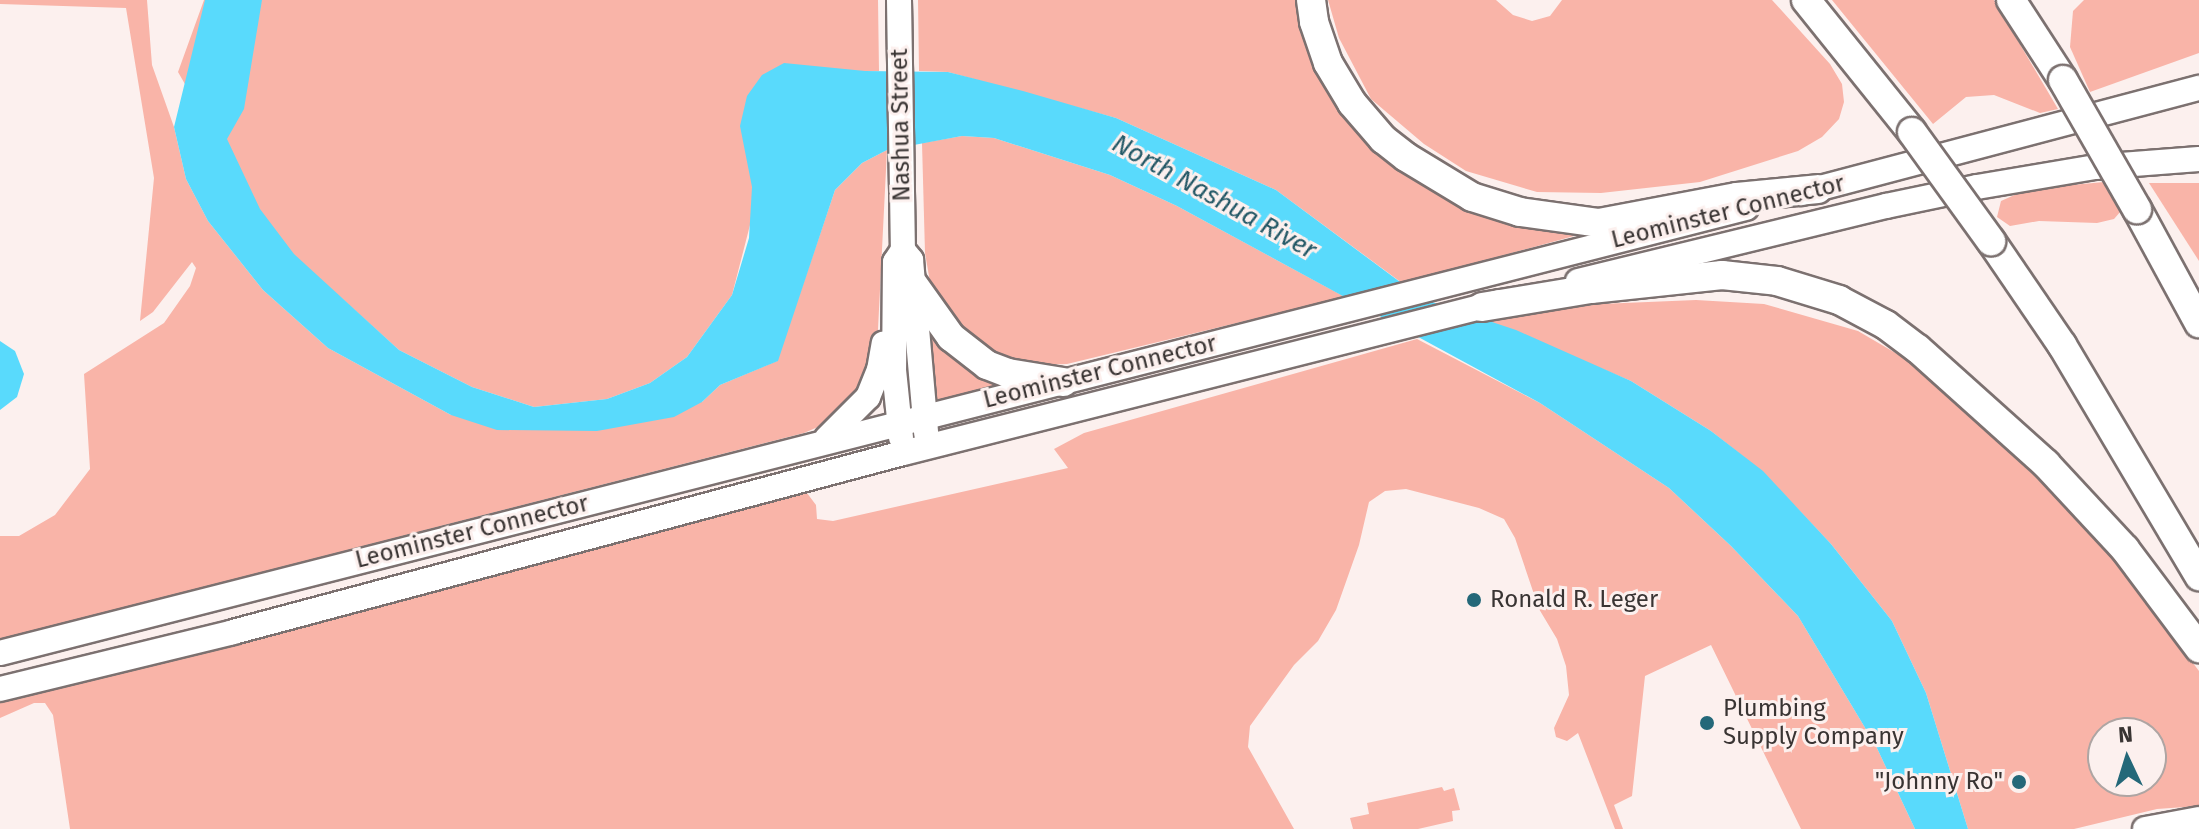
<!DOCTYPE html>
<style>
body{margin:0}
#map{position:relative;width:2199px;height:829px;overflow:hidden;background:#fcf0ee;font-family:"Fira Sans",sans-serif}
div>[style]{position:absolute}
.green>*{inset:0;background:#f9b4a8}
.water>*{inset:0;background:#59dafc}
.roads{filter:drop-shadow(2px 0 #7c7170) drop-shadow(-2px 0 #7c7170) drop-shadow(0 2px #7c7170) drop-shadow(0 -2px #7c7170)}
.major>*{height:24px;margin:-12px;padding:0 12px;transform-origin:12px;border-radius:12px;background:#fff}
.highway>*{height:28px;margin:-14px;padding:0 14px;transform-origin:14px;border-radius:14px;background:#fff}
.bridges{filter:drop-shadow(2px 0 #7c7170) drop-shadow(-2px 0 #7c7170) drop-shadow(0 2px #7c7170) drop-shadow(0 -2px #7c7170)}
.highway-bridge>*{height:28px;margin:-14px;padding:0 14px;transform-origin:14px;border-radius:14px;background:#fff}
.dots>*{width:22px;height:22px;translate:-50% -50%;box-sizing:border-box;border:4px solid #fcf0ee;border-radius:50%}
span{translate:-50% -50%;white-space:nowrap;text-align:center;line-height:1.15;-webkit-text-stroke:6px #fcf0ee;paint-order:stroke}
.street-label{font-size:24px;color:#393433}
.poi-label{font-size:24px;color:#393433}
.left{translate:0 -50%;text-align:left}
.right{translate:-100% -50%;text-align:right}
.water-label{font-size:26px;color:#235866;font-style:italic}
.north{position:absolute;left:2087px;top:717px;width:80px;height:80px;box-sizing:border-box;background:#fcf0ee;border:2px solid #aea5a3;border-radius:50%;rotate:356deg;font-size:22px;font-weight:700;line-height:32px;text-align:center;color:#393433}
.north::after{content:'';display:block;margin:auto;width:28px;height:36px;background:#246879;clip-path:polygon(50% 0,100% 100%,50% 72%,0 100%)}
</style>
<div id="map">
<div class="green">
<div style="clip-path:polygon(0 0,147px 0,152px 65px,174px 127px,186px 179px,208px 221px,263px 290px,328px 348px,451px 415px,702px 402px,720px 385px,777px 361px,835px 190px,862px 163px,887px 150px,877px 349px,863px 388px,827px 423px,804px 433px,0 639px,0 536px,19px 536px,55px 515px,90px 469px,84px 374px,164px 323px,190px 286px,196px 268px,192px 262px,153px 312px,140px 321px,154px 178px,126px 8px,0 4px)"></div>
<div style="clip-path:polygon(204px 0,878px 0,879px 71px,865px 71px,750px 225px,732px 295px,687px 357px,650px 383px,607px 399px,534px 407px,472px 387px,399px 350px,337px 294px,292px 270px,178px 72px)"></div>
<div style="clip-path:polygon(918px 0,1303px 0,1367px 133px,1572px 230px,1574px 236px,1402px 283px,1276px 190px,1116px 118px,948px 72px,919px 71px)"></div>
<div style="clip-path:polygon(1328px 0,1496px 0,1513px 15px,1532px 21px,1550px 16px,1562px 0,1772px 0,1830px 64px,1842px 84px,1844px 102px,1839px 119px,1822px 137px,1798px 151px,1700px 182px,1601px 193px,1537px 192px,1466px 171px,1424px 144px,1371px 99px,1339px 38px)"></div>
<div style="clip-path:polygon(1832px 0,1994px 0,2058px 109px,2040px 113px,1994px 95px,1966px 97px,1933px 124px)"></div>
<div style="clip-path:polygon(2084px 0,2199px 0,2199px 53px,2090px 92px,2070px 47px,2073px 11px)"></div>
<div style="clip-path:polygon(962px 136px,994px 138px,1110px 175px,1177px 206px,1345px 297px,1067px 364px,1035px 365px,1001px 357px,972px 343px,947px 316px,930px 282px,925px 253px,922px 143px)"></div>
<div style="clip-path:polygon(2104px 182px,2121px 211px,2114px 219px,2097px 223px,2039px 221px,2010px 226px,1997px 217px,2001px 201px,2028px 189px)"></div>
<div style="clip-path:polygon(2149px 183px,2199px 183px,2199px 261px)"></div>
<div style="clip-path:polygon(evenodd,1696px 300px,1764px 304px,1858px 331px,1928px 372px,2100px 540px,2199px 671px,2199px 806px,2157px 809px,2074px 829px,1968px 829px,1926px 693px,1892px 621px,1831px 544px,1763px 472px,1711px 431px,1631px 381px,1486px 320px,1600px 304px,1696px 300px,2103px 733px,2151px 733px,2151px 781px,2103px 781px,2103px 733px)"></div>
<div style="clip-path:polygon(928px 319px,1003px 384px,938px 400px,933px 396px)"></div>
<div style="clip-path:polygon(1417px 339px,1540px 403px,1669px 488px,1731px 546px,1798px 616px,1876px 746px,1915px 829px,1801px 829px,1711px 645px,1645px 676px,1632px 796px,1614px 805px,1623px 829px,1615px 829px,1578px 733px,1567px 741px,1556px 737px,1554px 728px,1569px 695px,1566px 666px,1557px 639px,1539px 609px,1515px 538px,1504px 519px,1479px 508px,1406px 489px,1385px 491px,1369px 502px,1359px 545px,1336px 610px,1318px 641px,1294px 665px,1250px 726px,1248px 747px,1294px 829px,70px 829px,53px 715px,45px 703px,34px 703px,0 718px,0 696px,761px 501px,807px 493px,816px 505px,817px 519px,833px 521px,1068px 468px,1054px 449px,1084px 433px)"></div>
<div style="clip-path:polygon(1442px 787px,1444px 791px,1454px 788px,1460px 810px,1452px 811px,1453px 821px,1418px 829px,1353px 829px,1350px 818px,1369px 814px,1367px 803px)"></div>
</div>
<div class="water">
<div style="clip-path:polygon(205px 0,262px 0,244px 109px,227px 139px,260px 209px,294px 254px,399px 350px,472px 387px,534px 407px,607px 399px,650px 383px,687px 357px,732px 295px,749px 238px,752px 187px,740px 126px,747px 96px,762px 75px,784px 63px,865px 71px,948px 72px,1023px 91px,1116px 118px,1276px 190px,1423px 299px,1516px 330px,1631px 381px,1711px 431px,1763px 471px,1831px 544px,1892px 621px,1926px 693px,1968px 829px,1915px 829px,1876px 746px,1798px 616px,1731px 546px,1669px 488px,1540px 403px,1177px 206px,1110px 175px,994px 138px,962px 136px,887px 150px,862px 163px,835px 190px,778px 361px,720px 385px,702px 402px,674px 417px,597px 431px,497px 430px,451px 415px,328px 348px,263px 290px,208px 221px,186px 179px,174px 127px)"></div>
<div style="clip-path:polygon(0 341px,15px 351px,24px 374px,17px 397px,0 410px)"></div>
</div>
<div class="roads">
<div class="major">
<div style="left:899px;top:0;width:250px;rotate:89.1deg"></div>
<div style="left:903px;top:250px;width:14px;rotate:124deg"></div>
<div style="left:895px;top:262px;width:108px;rotate:90.5deg"></div>
<div style="left:894px;top:370px;width:68px;rotate:84.1deg"></div>
<div style="left:1801px;top:193px;width:412px;rotate:-14.8deg"></div>
<div style="left:903px;top:250px;width:13px;rotate:51deg"></div>
<div style="left:911px;top:260px;width:174px;rotate:85deg"></div>
<div style="left:1578px;top:281px;width:317px;rotate:-13.7deg"></div>
<div style="left:1886px;top:206px;width:93px;rotate:-11.8deg"></div>
<div style="left:1977px;top:187px;width:120px;rotate:-9.6deg"></div>
<div style="left:2095px;top:167px;width:104px;rotate:-4.4deg"></div>
<div style="left:827px;top:438px;width:58px;rotate:-45deg"></div>
<div style="left:868px;top:397px;width:29px;rotate:-68deg"></div>
<div style="left:879px;top:370px;width:27px;rotate:-80deg"></div>
<div style="left:0;top:653px;width:1802px;rotate:-14.3deg"></div>
<div style="left:0;top:689px;width:240px;rotate:-13.7deg"></div>
<div style="left:233px;top:632px;width:693px;rotate:-14.96deg"></div>
<div style="left:903px;top:453px;width:616px;rotate:-14.19deg"></div>
<div style="left:2145px;top:829px;width:55px;rotate:-10.5deg"></div>
</div>
<div class="highway">
<div style="left:1311px;top:0;width:22px;rotate:82deg"></div>
<div style="left:1314px;top:22px;width:43px;rotate:71.1deg"></div>
<div style="left:1328px;top:63px;width:47px;rotate:59deg"></div>
<div style="left:1352px;top:103px;width:48px;rotate:49.3deg"></div>
<div style="left:1383px;top:139px;width:29px;rotate:38deg"></div>
<div style="left:1406px;top:157px;width:77px;rotate:31.2deg"></div>
<div style="left:1472px;top:197px;width:50px;rotate:17.4deg"></div>
<div style="left:1520px;top:212px;width:80px;rotate:7.9deg"></div>
<div style="left:1599px;top:223px;width:140px;rotate:-10.7deg"></div>
<div style="left:1737px;top:197px;width:81px;rotate:-5.6deg"></div>
<div style="left:1806px;top:0;width:169px;rotate:51.2deg"></div>
<div style="left:2011px;top:0;width:95px;rotate:57deg"></div>
<div style="left:2137px;top:209px;width:130px;rotate:61.5deg"></div>
<div style="left:1991px;top:241px;width:126px;rotate:55.7deg"></div>
<div style="left:2062px;top:345px;width:269px;rotate:59.3deg"></div>
<div style="left:914px;top:285px;width:64px;rotate:54.6deg"></div>
<div style="left:951px;top:337px;width:46px;rotate:37.9deg"></div>
<div style="left:987px;top:365px;width:22px;rotate:21deg"></div>
<div style="left:1008px;top:373px;width:56px;rotate:9.3deg"></div>
<div style="left:1482px;top:307px;width:110px;rotate:-9.4deg"></div>
<div style="left:1591px;top:289px;width:132px;rotate:-6.1deg"></div>
<div style="left:1722px;top:275px;width:55px;rotate:6.2deg"></div>
<div style="left:1777px;top:281px;width:65px;rotate:17deg"></div>
<div style="left:1839px;top:300px;width:53px;rotate:28deg"></div>
<div style="left:1886px;top:325px;width:40px;rotate:37deg"></div>
<div style="left:1918px;top:349px;width:172px;rotate:41.9deg"></div>
<div style="left:2046px;top:464px;width:116px;rotate:47.1deg"></div>
<div style="left:2125px;top:549px;width:124px;rotate:53.2deg"></div>
</div>
</div>
<div class="bridges">
<div class="highway-bridge">
<div style="left:2063px;top:80px;width:149px;rotate:60.2deg"></div>
<div style="left:1912px;top:132px;width:135px;rotate:54.1deg"></div>
</div>
</div>
<div class="dots">
<div style="left:1474px;top:600px;background:#246879"></div>
<div style="left:1707px;top:723px;background:#246879"></div>
<div style="left:2019px;top:782px;background:#246879"></div>
</div>
<div class="street-label">
<span style="left:901px;top:125px;rotate:-91deg">Nashua Street</span>
<span style="left:1728px;top:212px;rotate:-14deg">Leominster Connector</span>
<span style="left:1100px;top:372px;rotate:-14deg">Leominster Connector</span>
<span style="left:472px;top:532px;rotate:-14deg">Leominster Connector</span>
</div>
<div class="poi-label">
<span class="left" style="left:1490px;top:600px">Ronald R. Leger</span>
<span class="left" style="left:1723px;top:723px">Plumbing<br>Supply Company</span>
<span class="right" style="left:2003px;top:782px">"Johnny Ro"</span>
</div>
<div class="water-label">
<span style="left:1214px;top:197px;rotate:29deg">North Nashua River</span>
</div>
<div class="north">N</div>
</div>
